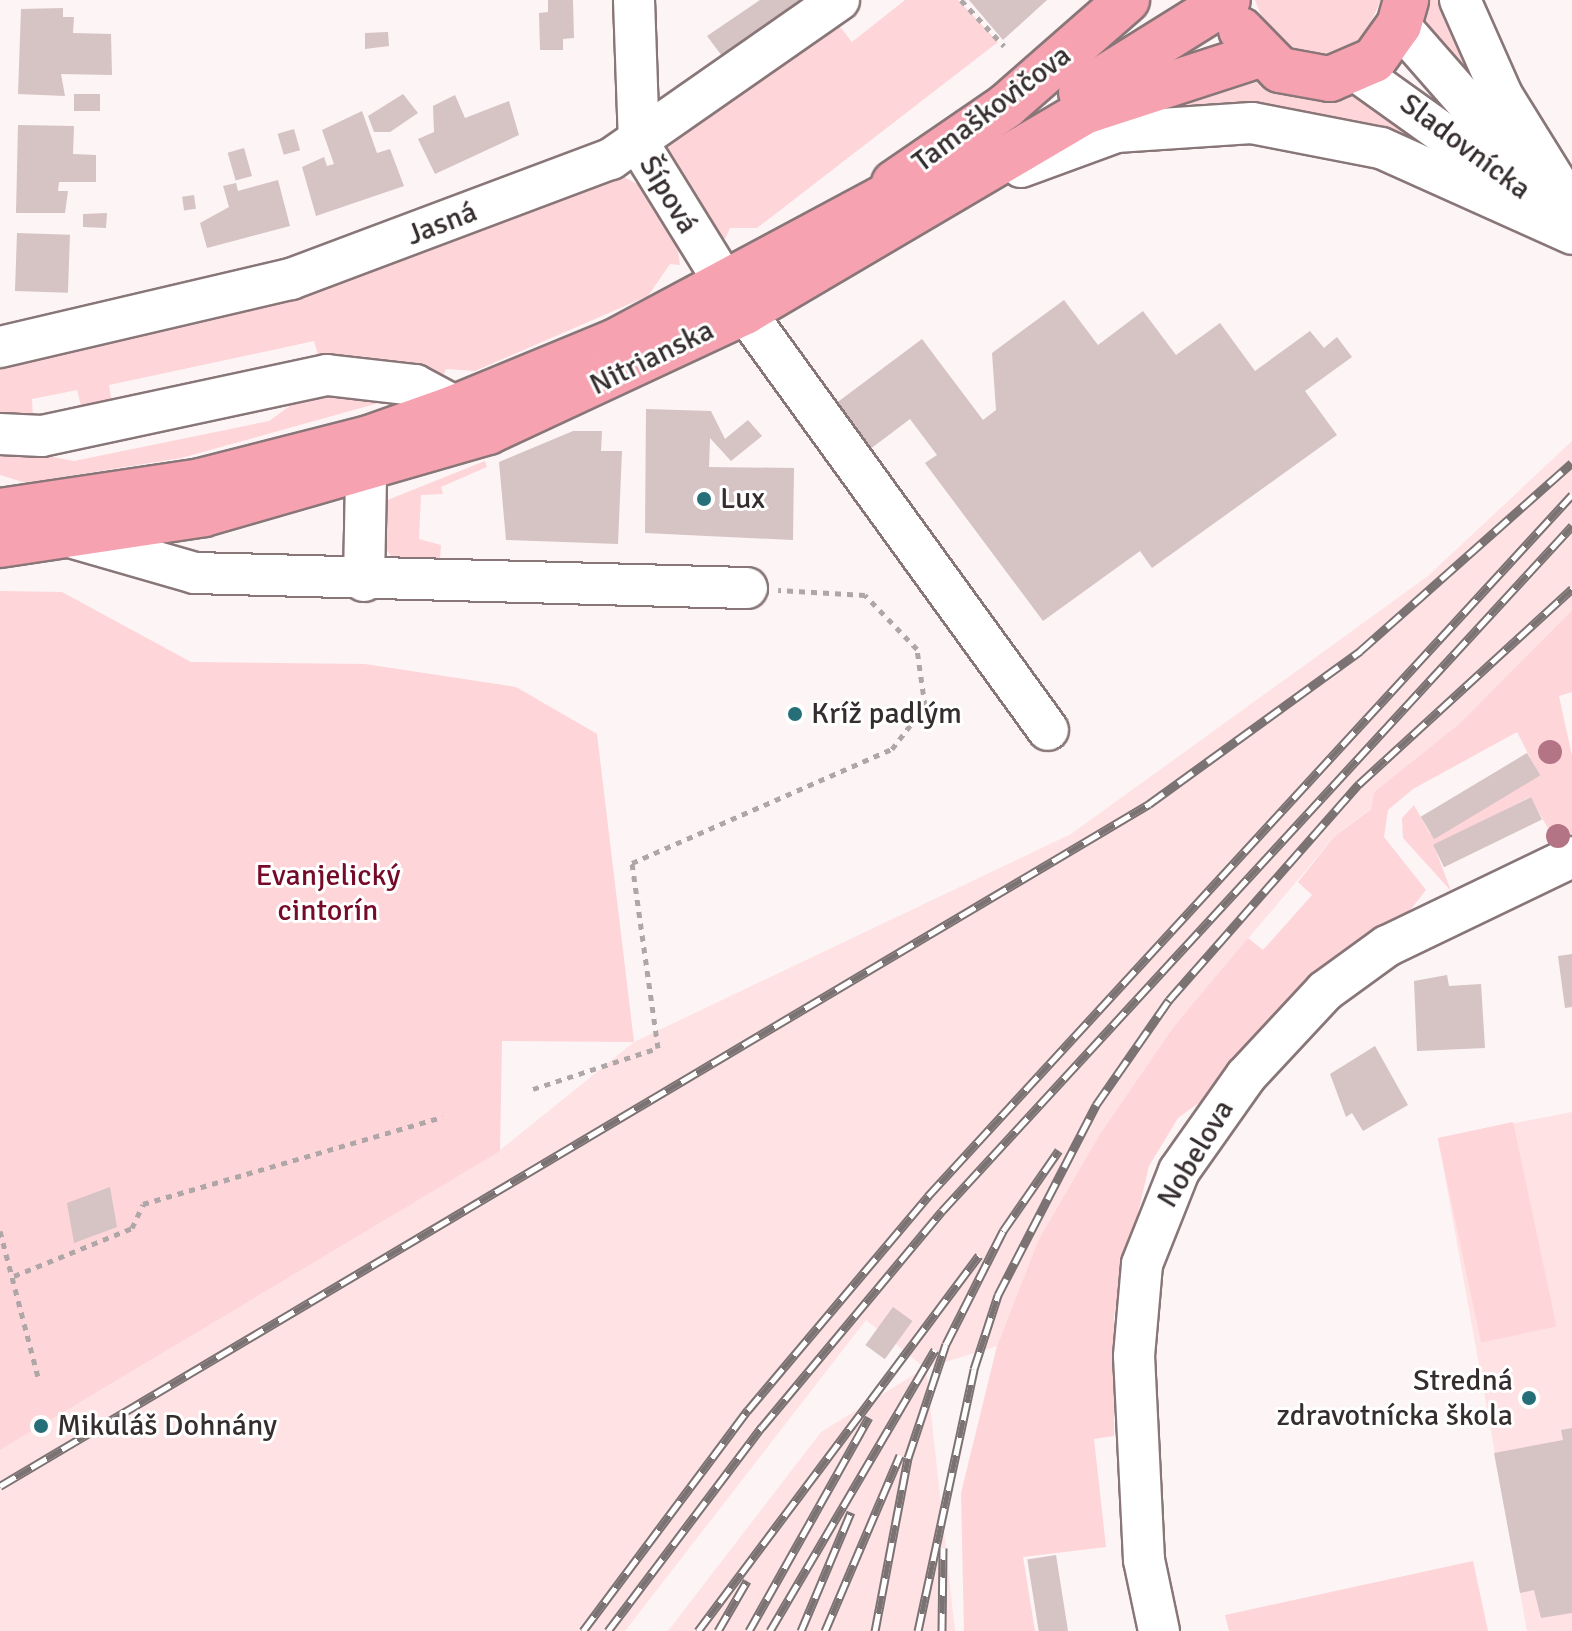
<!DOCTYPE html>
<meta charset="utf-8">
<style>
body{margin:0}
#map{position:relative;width:1572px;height:1631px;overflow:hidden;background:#fdf4f5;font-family:Signika,sans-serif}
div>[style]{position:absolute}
.built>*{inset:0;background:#ffe2e4}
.green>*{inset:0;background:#fed5d8;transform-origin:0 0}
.building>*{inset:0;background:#d6c3c4;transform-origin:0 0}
.path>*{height:5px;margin-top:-2.5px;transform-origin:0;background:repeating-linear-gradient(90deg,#aea6a7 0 6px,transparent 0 12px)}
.roads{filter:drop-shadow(2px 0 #887678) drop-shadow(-2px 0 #887678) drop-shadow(0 2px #887678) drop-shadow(0 -2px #887678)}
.minor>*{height:40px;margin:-20px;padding:0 20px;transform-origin:20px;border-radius:20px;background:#fff}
.major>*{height:44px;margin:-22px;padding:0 22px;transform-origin:22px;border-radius:22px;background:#f7a2b0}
.rail>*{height:9px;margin-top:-4.5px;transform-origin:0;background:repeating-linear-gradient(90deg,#fff 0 18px,#7a7273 0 36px);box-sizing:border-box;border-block:2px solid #7a7273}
.trees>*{width:24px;height:24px;margin:-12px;border-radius:50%;background:#b37485}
.dots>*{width:22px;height:22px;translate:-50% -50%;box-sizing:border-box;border:4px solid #fff;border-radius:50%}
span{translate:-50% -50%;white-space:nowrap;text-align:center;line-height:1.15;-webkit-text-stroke:6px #fff;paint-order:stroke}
.street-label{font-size:30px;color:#352d2e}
.poi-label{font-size:30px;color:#352d2e}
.left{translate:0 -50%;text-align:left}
.right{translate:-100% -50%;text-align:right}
.park-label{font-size:30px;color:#760b29}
</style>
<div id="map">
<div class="built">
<div style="clip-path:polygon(1572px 441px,1572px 610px,1459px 724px,1374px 792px,1371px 808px,1334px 837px,1175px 1025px,1038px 1241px,997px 1346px,926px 1368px,955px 1631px,668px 1631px,821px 1432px,925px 1368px,866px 1320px,625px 1631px,0 1631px,0 1450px,499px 1151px,634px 1042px,1071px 834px,1428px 576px)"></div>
<div style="clip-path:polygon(1572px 1112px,1572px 1631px,1527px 1631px,1438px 1138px)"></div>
</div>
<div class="green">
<div style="clip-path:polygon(905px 0,958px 0,998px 42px,757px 228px,730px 228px,725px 239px,713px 230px,663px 147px,833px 18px,852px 42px)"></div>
<div style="clip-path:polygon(1255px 0,1381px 0,1364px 37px,1327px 56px,1286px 48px,1269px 34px)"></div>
<div style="clip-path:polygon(1421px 0,1449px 0,1482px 100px,1422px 33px)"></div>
<div style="clip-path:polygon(1242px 72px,1354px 91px,1437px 142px,1429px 151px,1184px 111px,1180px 90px)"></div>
<div style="clip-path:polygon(620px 175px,639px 185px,676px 238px,680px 265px,670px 264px,648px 296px,475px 371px,446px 369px,442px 379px,320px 362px,314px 341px,109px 385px,112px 403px,82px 410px,77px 390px,32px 399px,33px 418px,0 413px,0 362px)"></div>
<div style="clip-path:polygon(411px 394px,181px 458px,26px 483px,0 475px,0 447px,74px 461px,269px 421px,305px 395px)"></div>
<div style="clip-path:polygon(485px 461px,487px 467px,441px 487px,443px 494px,421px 495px,419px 539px,441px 545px,440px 559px,395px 561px,382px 544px,380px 503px)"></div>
<div style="clip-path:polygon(0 591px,62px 592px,191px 662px,365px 664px,516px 687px,597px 734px,634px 1042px,502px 1041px,500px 1151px,0 1450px)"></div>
<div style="clip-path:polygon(1572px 610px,1572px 692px,1559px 696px,1572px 756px,1572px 838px,1557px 844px,1530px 797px,1434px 846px,1451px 891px,1403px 838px,1402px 818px,1414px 805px,1430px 834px,1539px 775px,1517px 732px,1413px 789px,1388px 810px,1384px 837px,1426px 890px,1403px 919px,1268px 1020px,1200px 1102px,1178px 1118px,1149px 1166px,1114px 1315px,1114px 1436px,1094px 1439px,1106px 1547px,1023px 1557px,1035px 1631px,964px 1631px,961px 1493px,997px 1346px,1038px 1241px,1099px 1136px,1175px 1025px,1248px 938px,1263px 950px,1312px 895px,1298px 882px,1334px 837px,1371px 809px,1374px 792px,1459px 724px)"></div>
<div style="left:1513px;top:1122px;width:209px;height:77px;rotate:78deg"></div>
<div style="clip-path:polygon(1473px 1561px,1488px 1631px,1229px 1631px,1225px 1615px)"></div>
</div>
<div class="building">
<div style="clip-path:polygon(548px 0,573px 0,574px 38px,563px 39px,563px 50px,540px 50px,539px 13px,548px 12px)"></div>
<div style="clip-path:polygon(760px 0,804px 0,722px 56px,707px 36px)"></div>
<div style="clip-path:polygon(969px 0,1047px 0,1003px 40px)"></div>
<div style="clip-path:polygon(63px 8px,63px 17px,74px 17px,73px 33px,111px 34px,112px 75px,61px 74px,65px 96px,18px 94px,21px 9px)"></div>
<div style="clip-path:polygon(388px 32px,389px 46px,365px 49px,365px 33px)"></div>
<div style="left:100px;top:94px;width:17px;height:26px;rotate:90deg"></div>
<div style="clip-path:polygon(403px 94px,418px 113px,390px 132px,374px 132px,368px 116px)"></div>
<div style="clip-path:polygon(455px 95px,465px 118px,509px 101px,519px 135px,435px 174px,418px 139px,434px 132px,433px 106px)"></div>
<div style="clip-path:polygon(362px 111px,377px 153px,390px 149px,404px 186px,316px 216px,302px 167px,324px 157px,327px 166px,334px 164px,322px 130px)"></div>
<div style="clip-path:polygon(18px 125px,74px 126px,73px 154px,96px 155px,96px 182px,59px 182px,58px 191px,68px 191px,65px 213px,16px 213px)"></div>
<div style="left:294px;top:129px;width:22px;height:17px;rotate:74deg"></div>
<div style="left:244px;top:148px;width:29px;height:17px;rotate:74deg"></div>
<div style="clip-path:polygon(278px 180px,290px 226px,207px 248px,200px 223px,229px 207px,223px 186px,236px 183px,238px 191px)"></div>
<div style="left:194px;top:195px;width:14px;height:12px;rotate:82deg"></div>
<div style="clip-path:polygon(107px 213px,106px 228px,83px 227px,83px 214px)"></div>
<div style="left:17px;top:233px;width:53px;height:58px;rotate:2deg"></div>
<div style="clip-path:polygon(1064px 300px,1098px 345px,1143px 311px,1176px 355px,1220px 323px,1255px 371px,1310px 331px,1324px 348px,1337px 337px,1352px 357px,1305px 391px,1337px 435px,1152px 568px,1140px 551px,1043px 621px,925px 463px,937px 455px,910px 419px,865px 453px,831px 407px,922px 339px,983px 420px,996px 410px,992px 353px)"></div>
<div style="clip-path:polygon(646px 409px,711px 411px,725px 439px,748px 420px,762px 436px,731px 461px,710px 438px,709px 467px,794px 468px,793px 540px,645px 533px)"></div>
<div style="clip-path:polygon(573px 431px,602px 431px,601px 451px,622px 451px,618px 544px,506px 540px,499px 462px)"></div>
<div style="left:1527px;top:753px;width:26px;height:124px;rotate:59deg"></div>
<div style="left:1531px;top:797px;width:25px;height:109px;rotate:64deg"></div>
<div style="clip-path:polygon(1572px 954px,1572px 1007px,1565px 1008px,1558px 956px)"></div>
<div style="clip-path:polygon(1447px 975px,1449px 986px,1481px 984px,1485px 1048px,1417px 1051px,1414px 981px)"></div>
<div style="clip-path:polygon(1375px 1046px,1408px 1105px,1363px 1131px,1352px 1113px,1346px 1117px,1330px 1074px)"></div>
<div style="clip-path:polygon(110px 1187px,117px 1227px,74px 1243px,67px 1203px)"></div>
<div style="left:893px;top:1307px;width:24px;height:47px;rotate:36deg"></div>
<div style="clip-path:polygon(1572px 1428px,1572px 1613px,1541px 1618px,1534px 1590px,1520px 1593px,1494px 1453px,1563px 1440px,1561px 1430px)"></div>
<div style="left:1056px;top:1555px;width:77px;height:29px;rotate:81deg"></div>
</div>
<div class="path">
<div style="left:961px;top:0;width:63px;rotate:46.9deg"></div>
<div style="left:533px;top:1089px;width:132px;rotate:-18.2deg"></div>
<div style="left:658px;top:1048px;width:187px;rotate:-98deg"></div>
<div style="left:632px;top:863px;width:284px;rotate:-23.7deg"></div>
<div style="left:892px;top:749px;width:54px;rotate:-52.5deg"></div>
<div style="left:925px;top:706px;width:58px;rotate:-98deg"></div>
<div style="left:917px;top:649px;width:75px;rotate:-133.9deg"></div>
<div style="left:865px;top:595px;width:87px;rotate:-176.7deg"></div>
<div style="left:0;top:1231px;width:151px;rotate:75.4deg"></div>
<div style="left:14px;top:1276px;width:127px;rotate:-22.1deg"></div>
<div style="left:132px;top:1228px;width:26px;rotate:-65deg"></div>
<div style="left:143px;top:1204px;width:312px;rotate:-16.2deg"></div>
</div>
<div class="roads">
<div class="minor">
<div style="left:634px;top:0;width:144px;rotate:88deg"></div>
<div style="left:639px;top:144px;width:166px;rotate:58.3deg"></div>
<div style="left:1460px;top:0;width:104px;rotate:66.1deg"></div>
<div style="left:1502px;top:95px;width:133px;rotate:58.2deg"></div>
<div style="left:1399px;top:25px;width:193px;rotate:48.8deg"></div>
<div style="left:1356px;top:71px;width:208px;rotate:35.6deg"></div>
<div style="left:1021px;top:167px;width:101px;rotate:-20.2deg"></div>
<div style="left:1116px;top:132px;width:136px;rotate:-3.8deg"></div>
<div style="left:1252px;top:123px;width:131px;rotate:11deg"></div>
<div style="left:1381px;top:148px;width:209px;rotate:24.2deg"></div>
<div style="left:745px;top:312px;width:516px;rotate:54.06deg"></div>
<div style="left:0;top:347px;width:299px;rotate:-13.2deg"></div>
<div style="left:291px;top:279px;width:342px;rotate:-20.6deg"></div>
<div style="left:611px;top:159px;width:278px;rotate:-34.9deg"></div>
<div style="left:0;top:434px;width:42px;rotate:2.7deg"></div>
<div style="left:42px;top:436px;width:291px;rotate:-12.1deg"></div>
<div style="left:327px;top:375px;width:89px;rotate:6.5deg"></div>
<div style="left:415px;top:385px;width:47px;rotate:28.2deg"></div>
<div style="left:70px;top:537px;width:130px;rotate:16.1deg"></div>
<div style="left:195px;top:573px;width:552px;rotate:1.56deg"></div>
<div style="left:364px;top:581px;width:108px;rotate:-88.9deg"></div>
<div style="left:1159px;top:1631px;width:73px;rotate:-101.9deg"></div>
<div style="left:1144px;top:1560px;width:204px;rotate:-92.8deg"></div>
<div style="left:1134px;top:1356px;width:92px;rotate:-85deg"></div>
<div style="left:1142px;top:1264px;width:100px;rotate:-68.3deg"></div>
<div style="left:1179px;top:1171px;width:116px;rotate:-54.8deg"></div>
<div style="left:1246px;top:1076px;width:116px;rotate:-47.1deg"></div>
<div style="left:1325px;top:991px;width:77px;rotate:-36deg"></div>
<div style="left:1387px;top:946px;width:205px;rotate:-25.7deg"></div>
</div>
<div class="major">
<div style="left:1241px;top:30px;width:56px;rotate:45.7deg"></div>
<div style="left:1280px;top:70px;width:51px;rotate:10.2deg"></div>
<div style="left:1330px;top:79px;width:48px;rotate:-23.4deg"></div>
<div style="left:1374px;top:60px;width:43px;rotate:-54.5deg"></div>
<div style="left:1399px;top:25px;width:26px;rotate:-74deg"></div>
<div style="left:1081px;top:92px;width:173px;rotate:-32deg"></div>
<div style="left:894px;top:183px;width:136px;rotate:-34.5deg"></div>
<div style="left:1006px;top:106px;width:161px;rotate:-41.2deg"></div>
<div style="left:0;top:511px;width:202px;rotate:-8.5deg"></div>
<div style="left:200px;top:481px;width:174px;rotate:-14.3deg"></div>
<div style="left:369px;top:438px;width:92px;rotate:-19.6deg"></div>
<div style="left:456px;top:407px;width:171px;rotate:-22.4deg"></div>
<div style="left:614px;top:342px;width:353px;rotate:-28.2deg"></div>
<div style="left:0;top:545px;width:206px;rotate:-8.6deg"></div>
<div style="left:204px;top:514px;width:296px;rotate:-16.1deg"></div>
<div style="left:488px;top:432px;width:284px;rotate:-25deg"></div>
<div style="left:745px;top:312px;width:394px;rotate:-30.5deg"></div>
<div style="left:1084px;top:112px;width:184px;rotate:-18deg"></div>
</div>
</div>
<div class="rail">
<div style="left:0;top:1486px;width:1336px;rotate:-30.69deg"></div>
<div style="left:1149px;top:804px;width:261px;rotate:-35.9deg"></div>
<div style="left:1360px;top:651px;width:283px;rotate:-41.6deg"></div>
<div style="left:583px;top:1631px;width:276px;rotate:-53.3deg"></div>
<div style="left:748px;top:1410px;width:280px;rotate:-49.9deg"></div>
<div style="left:928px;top:1196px;width:952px;rotate:-47.43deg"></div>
<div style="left:608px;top:1631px;width:256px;rotate:-53deg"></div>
<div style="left:762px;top:1427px;width:281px;rotate:-50.2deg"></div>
<div style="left:942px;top:1211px;width:931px;rotate:-47.4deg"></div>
<div style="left:698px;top:1631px;width:469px;rotate:-53.2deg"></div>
<div style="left:718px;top:1631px;width:58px;rotate:-59.9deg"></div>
<div style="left:749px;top:1631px;width:245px;rotate:-60.7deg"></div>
<div style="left:770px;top:1631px;width:326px;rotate:-59.6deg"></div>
<div style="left:801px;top:1631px;width:129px;rotate:-67.2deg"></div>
<div style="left:825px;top:1631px;width:191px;rotate:-66.9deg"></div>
<div style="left:875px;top:1631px;width:176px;rotate:-79.2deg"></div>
<div style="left:908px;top:1458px;width:120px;rotate:-71.6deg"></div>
<div style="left:946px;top:1344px;width:127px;rotate:-63.2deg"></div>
<div style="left:1003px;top:1231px;width:98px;rotate:-55.3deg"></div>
<div style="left:918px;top:1631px;width:268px;rotate:-77.9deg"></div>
<div style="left:974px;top:1369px;width:78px;rotate:-72deg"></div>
<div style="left:998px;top:1295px;width:214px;rotate:-62.7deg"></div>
<div style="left:1096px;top:1105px;width:128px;rotate:-55.2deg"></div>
<div style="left:1169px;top:1000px;width:288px;rotate:-48.7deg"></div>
<div style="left:1359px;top:784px;width:289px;rotate:-42.5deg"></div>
<div style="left:942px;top:1631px;width:83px;rotate:-89.3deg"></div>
</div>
<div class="trees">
<div style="left:1550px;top:752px"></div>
<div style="left:1558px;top:836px"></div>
</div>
<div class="dots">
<div style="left:704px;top:499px;background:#266f79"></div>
<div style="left:795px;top:714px;background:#266f79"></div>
<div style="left:1529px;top:1398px;background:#266f79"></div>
<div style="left:41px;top:1426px;background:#266f79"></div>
</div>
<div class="street-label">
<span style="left:992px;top:109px;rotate:-37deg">Tamaškovičova</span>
<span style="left:1465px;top:147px;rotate:37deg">Sladovnícka</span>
<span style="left:668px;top:195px;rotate:59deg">Šípová</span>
<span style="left:442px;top:224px;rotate:-21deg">Jasná</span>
<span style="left:652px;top:358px;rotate:-26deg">Nitrianska</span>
<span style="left:1196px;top:1154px;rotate:-59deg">Nobelova</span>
</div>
<div class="poi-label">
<span class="left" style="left:720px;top:499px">Lux</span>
<span class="left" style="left:811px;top:714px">Kríž padlým</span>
<span class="right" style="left:1513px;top:1398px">Stredná<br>zdravotnícka škola</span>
<span class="left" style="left:57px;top:1426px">Mikuláš Dohnány</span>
</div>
<div class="park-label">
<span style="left:328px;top:893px">Evanjelický<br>cintorín</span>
</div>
</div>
